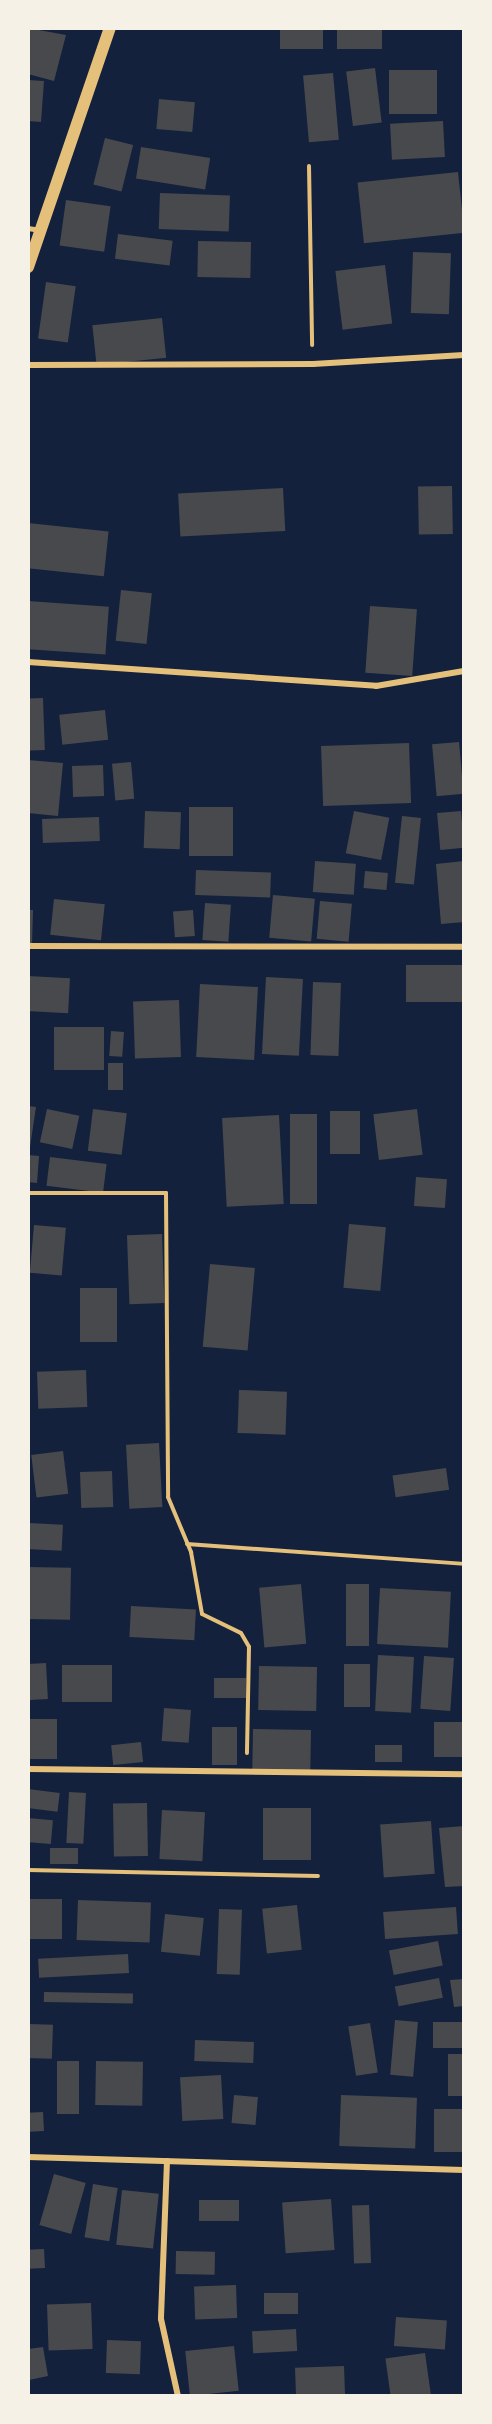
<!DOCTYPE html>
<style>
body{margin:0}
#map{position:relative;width:492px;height:2424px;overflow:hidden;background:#14213d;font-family:"Exo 2",sans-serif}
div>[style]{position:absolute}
.building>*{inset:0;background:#48494c;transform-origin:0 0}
.path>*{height:4px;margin:-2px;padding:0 2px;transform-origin:2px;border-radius:2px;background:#e5c07b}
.service>*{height:4.5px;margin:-2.25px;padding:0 2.25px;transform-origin:2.25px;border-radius:2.25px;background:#e5c07b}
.minor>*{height:6px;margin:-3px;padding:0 3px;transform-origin:3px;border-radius:3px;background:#e5c07b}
.secondary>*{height:12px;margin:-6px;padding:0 6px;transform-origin:6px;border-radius:6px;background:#e5c07b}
span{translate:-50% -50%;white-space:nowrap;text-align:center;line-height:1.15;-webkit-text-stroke:4.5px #f6f1e7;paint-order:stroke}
.frame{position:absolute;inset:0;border:30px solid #f6f1e7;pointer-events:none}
</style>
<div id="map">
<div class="building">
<div style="clip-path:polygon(28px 28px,66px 35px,54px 81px,28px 74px)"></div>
<div style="left:280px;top:28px;width:43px;height:21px"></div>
<div style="left:337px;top:28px;width:45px;height:21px"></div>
<div style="left:375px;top:68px;width:55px;height:29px;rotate:83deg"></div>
<div style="left:389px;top:70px;width:48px;height:44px"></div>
<div style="left:333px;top:73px;width:67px;height:30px;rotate:85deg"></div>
<div style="clip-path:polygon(28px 80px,44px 81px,41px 122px,28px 121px)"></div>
<div style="left:159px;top:99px;width:36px;height:30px;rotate:5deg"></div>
<div style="left:443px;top:121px;width:36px;height:53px;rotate:87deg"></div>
<div style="left:105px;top:138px;width:29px;height:48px;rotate:14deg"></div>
<div style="left:141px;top:147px;width:70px;height:32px;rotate:9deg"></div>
<div style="left:458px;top:172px;width:61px;height:101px;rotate:84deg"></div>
<div style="left:160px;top:193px;width:70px;height:36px;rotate:2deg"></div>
<div style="left:66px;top:200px;width:45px;height:46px;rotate:8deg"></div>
<div style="left:118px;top:234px;width:55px;height:25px;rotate:7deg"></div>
<div style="left:198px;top:241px;width:53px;height:36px;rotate:1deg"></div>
<div style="left:413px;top:252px;width:38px;height:61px;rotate:2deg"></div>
<div style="left:385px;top:265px;width:59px;height:50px;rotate:83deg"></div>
<div style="left:46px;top:282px;width:30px;height:57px;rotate:8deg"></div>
<div style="left:162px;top:318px;width:40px;height:70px;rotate:84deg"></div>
<div style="left:452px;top:486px;width:48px;height:34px;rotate:89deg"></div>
<div style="left:283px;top:488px;width:43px;height:105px;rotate:87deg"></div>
<div style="left:28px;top:523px;width:81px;height:45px;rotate:6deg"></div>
<div style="left:121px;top:590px;width:31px;height:51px;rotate:6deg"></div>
<div style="left:28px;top:601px;width:81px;height:48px;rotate:4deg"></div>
<div style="left:370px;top:606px;width:47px;height:67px;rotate:4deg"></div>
<div style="left:43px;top:698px;width:52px;height:15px;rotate:88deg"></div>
<div style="left:105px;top:710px;width:30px;height:46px;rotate:84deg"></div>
<div style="left:459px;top:742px;width:52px;height:27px;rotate:85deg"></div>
<div style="left:409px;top:743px;width:60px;height:88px;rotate:88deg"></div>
<div style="clip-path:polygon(28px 760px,63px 763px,58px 816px,28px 813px)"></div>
<div style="left:131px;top:762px;width:37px;height:19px;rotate:85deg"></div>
<div style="left:103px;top:765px;width:31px;height:31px;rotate:88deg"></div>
<div style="left:189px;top:807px;width:44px;height:49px"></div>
<div style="left:145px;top:811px;width:36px;height:37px;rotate:2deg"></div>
<div style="left:354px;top:811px;width:36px;height:43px;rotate:11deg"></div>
<div style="left:461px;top:811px;width:37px;height:24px;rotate:85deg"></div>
<div style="left:402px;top:816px;width:19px;height:67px;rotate:6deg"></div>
<div style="left:99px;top:817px;width:24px;height:57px;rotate:88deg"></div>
<div style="left:315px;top:861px;width:41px;height:31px;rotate:4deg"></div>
<div style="clip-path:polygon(464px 861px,464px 922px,441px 924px,436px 864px)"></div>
<div style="left:196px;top:870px;width:75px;height:25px;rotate:2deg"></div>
<div style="left:365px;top:871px;width:23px;height:17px;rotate:5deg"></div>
<div style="left:273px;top:895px;width:42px;height:43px;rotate:5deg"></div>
<div style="left:54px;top:899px;width:51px;height:36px;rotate:6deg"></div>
<div style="left:320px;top:901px;width:32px;height:38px;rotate:5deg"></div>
<div style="left:205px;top:903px;width:26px;height:37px;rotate:4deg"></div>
<div style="clip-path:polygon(28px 910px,33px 910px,32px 945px,28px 945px)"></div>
<div style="left:193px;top:910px;width:26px;height:20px;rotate:86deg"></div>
<div style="left:464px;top:965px;width:37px;height:58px;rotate:90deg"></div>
<div style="left:28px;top:976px;width:42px;height:35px;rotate:3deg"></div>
<div style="left:266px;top:977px;width:37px;height:77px;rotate:3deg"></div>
<div style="left:313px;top:982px;width:28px;height:73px;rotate:2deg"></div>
<div style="left:200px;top:984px;width:58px;height:73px;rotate:3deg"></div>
<div style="left:179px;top:1000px;width:57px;height:46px;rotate:88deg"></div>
<div style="left:54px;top:1027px;width:50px;height:43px"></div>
<div style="left:111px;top:1031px;width:13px;height:25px;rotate:4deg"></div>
<div style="left:108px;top:1063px;width:15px;height:27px"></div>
<div style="clip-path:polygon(28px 1106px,36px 1107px,30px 1147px,28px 1147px)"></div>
<div style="left:47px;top:1109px;width:33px;height:34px;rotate:12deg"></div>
<div style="left:93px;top:1109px;width:34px;height:42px;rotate:7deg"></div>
<div style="left:417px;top:1109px;width:46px;height:44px;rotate:83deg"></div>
<div style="left:330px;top:1111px;width:30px;height:43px"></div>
<div style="left:290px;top:1114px;width:27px;height:90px"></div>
<div style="left:279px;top:1115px;width:89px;height:57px;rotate:87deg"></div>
<div style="clip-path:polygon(28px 1155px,39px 1156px,37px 1183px,28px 1182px)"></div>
<div style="left:50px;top:1157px;width:57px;height:29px;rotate:7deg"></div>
<div style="left:416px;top:1177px;width:31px;height:29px;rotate:4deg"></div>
<div style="left:349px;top:1224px;width:37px;height:64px;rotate:5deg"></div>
<div style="left:34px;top:1225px;width:32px;height:48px;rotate:5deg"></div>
<div style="left:162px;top:1234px;width:69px;height:35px;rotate:88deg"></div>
<div style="left:210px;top:1264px;width:45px;height:83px;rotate:5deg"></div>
<div style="left:80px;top:1288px;width:37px;height:54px"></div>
<div style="left:86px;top:1370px;width:37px;height:49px;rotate:88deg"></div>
<div style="left:239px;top:1390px;width:48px;height:43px;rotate:2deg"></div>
<div style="left:159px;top:1443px;width:64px;height:33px;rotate:87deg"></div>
<div style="left:63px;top:1451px;width:43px;height:32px;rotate:83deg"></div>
<div style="left:446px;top:1468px;width:22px;height:54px;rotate:82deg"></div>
<div style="left:112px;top:1471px;width:36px;height:32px;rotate:88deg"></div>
<div style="left:28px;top:1523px;width:35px;height:26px;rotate:3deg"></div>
<div style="left:28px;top:1567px;width:43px;height:52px;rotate:1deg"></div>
<div style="left:301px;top:1584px;width:60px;height:42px;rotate:85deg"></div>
<div style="left:346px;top:1584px;width:23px;height:62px"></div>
<div style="left:380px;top:1588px;width:71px;height:56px;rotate:3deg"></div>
<div style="left:131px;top:1606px;width:65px;height:31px;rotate:3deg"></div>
<div style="left:378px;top:1655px;width:36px;height:56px;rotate:3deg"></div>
<div style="left:424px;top:1656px;width:30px;height:53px;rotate:4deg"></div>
<div style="left:46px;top:1663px;width:36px;height:18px;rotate:87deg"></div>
<div style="left:344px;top:1664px;width:26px;height:43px"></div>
<div style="left:62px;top:1665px;width:50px;height:37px"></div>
<div style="left:259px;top:1666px;width:58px;height:44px;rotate:1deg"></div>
<div style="left:246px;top:1678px;width:20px;height:32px;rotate:90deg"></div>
<div style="left:164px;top:1708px;width:27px;height:33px;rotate:4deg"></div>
<div style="left:28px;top:1719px;width:29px;height:40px"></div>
<div style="left:464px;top:1722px;width:35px;height:30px;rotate:90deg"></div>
<div style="left:212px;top:1727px;width:25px;height:38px"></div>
<div style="left:253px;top:1729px;width:58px;height:40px;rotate:1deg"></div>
<div style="left:141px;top:1742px;width:20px;height:30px;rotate:84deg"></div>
<div style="left:402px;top:1745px;width:17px;height:27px;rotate:90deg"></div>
<div style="left:28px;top:1789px;width:32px;height:19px;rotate:7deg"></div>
<div style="left:69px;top:1792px;width:17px;height:51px;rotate:3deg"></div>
<div style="left:147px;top:1803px;width:53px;height:34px;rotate:89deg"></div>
<div style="left:263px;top:1808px;width:48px;height:52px"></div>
<div style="left:162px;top:1810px;width:43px;height:49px;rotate:3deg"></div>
<div style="left:28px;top:1818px;width:25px;height:24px;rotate:5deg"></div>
<div style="left:431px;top:1821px;width:53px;height:51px;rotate:86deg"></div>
<div style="clip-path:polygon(464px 1826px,464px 1886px,445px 1887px,439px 1828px)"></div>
<div style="left:50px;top:1848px;width:28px;height:16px"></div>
<div style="left:30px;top:1899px;width:32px;height:40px"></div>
<div style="left:78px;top:1900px;width:73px;height:40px;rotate:2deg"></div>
<div style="left:297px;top:1905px;width:45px;height:35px;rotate:84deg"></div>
<div style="left:456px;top:1907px;width:27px;height:73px;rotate:86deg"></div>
<div style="left:219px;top:1909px;width:23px;height:65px;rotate:2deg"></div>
<div style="left:165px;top:1914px;width:39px;height:38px;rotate:6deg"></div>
<div style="left:438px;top:1941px;width:25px;height:50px;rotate:79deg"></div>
<div style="left:128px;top:1954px;width:19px;height:90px;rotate:87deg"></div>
<div style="left:439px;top:1978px;width:20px;height:45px;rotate:79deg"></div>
<div style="clip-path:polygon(464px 1979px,464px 2006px,454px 2007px,450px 1980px)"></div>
<div style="left:44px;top:1992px;width:89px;height:10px;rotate:1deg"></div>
<div style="left:395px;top:2020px;width:23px;height:55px;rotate:5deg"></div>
<div style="left:464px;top:2022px;width:26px;height:31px;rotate:90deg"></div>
<div style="left:370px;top:2023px;width:50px;height:22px;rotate:81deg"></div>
<div style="left:28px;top:2024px;width:25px;height:34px;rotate:2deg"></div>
<div style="left:195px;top:2040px;width:59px;height:21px;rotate:2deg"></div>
<div style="left:448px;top:2054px;width:16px;height:42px"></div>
<div style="left:57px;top:2061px;width:22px;height:53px"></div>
<div style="left:96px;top:2061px;width:47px;height:44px;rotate:1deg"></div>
<div style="left:221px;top:2075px;width:44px;height:41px;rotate:87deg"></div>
<div style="left:234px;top:2095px;width:24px;height:28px;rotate:5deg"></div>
<div style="left:341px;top:2095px;width:76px;height:51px;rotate:2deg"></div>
<div style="left:434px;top:2109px;width:30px;height:43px"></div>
<div style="left:43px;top:2112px;width:19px;height:15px;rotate:87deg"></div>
<div style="left:54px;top:2174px;width:33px;height:53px;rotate:16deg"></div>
<div style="left:93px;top:2184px;width:25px;height:54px;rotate:9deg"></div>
<div style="left:122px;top:2190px;width:37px;height:55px;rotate:6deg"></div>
<div style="left:331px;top:2199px;width:51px;height:49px;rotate:86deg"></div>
<div style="left:199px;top:2200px;width:40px;height:21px"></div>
<div style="left:369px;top:2205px;width:58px;height:17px;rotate:88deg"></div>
<div style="left:44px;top:2249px;width:19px;height:16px;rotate:87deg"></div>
<div style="left:176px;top:2251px;width:39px;height:23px;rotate:1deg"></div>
<div style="left:236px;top:2285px;width:33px;height:42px;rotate:88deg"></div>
<div style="left:264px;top:2293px;width:34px;height:21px"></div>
<div style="left:91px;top:2303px;width:46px;height:44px;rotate:88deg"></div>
<div style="left:396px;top:2317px;width:51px;height:29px;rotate:4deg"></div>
<div style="left:296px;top:2329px;width:22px;height:44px;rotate:87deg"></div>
<div style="left:107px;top:2340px;width:34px;height:33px;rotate:2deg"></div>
<div style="left:234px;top:2346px;width:45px;height:49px;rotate:84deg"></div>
<div style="clip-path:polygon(43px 2347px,48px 2376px,29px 2380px,28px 2349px)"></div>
<div style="left:425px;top:2353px;width:43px;height:40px;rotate:82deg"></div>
<div style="left:344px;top:2366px;width:30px;height:49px;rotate:88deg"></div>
</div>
<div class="path">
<div style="left:309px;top:166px;width:179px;rotate:89deg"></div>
<div style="left:28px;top:1193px;width:138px"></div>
<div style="left:166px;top:1193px;width:304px;rotate:89.6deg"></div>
<div style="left:168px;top:1497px;width:60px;rotate:67.3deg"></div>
<div style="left:191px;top:1552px;width:63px;rotate:79.9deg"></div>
<div style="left:202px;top:1614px;width:43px;rotate:26deg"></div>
<div style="left:241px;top:1633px;width:16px;rotate:60deg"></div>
<div style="left:249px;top:1647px;width:106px;rotate:91.1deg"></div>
<div style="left:187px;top:1544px;width:278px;rotate:4.1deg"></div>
<div style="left:28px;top:1870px;width:290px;rotate:1.2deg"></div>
</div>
<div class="service">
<div style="left:28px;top:228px;width:12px;rotate:9deg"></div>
</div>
<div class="minor">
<div style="left:28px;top:365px;width:285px;rotate:-0.2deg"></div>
<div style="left:313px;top:364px;width:151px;rotate:-3.4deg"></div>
<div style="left:28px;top:662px;width:349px;rotate:3.9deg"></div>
<div style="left:376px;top:686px;width:89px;rotate:-9.7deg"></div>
<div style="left:28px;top:946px;width:436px;rotate:0.1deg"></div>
<div style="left:28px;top:1769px;width:436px;rotate:0.7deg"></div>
<div style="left:28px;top:2157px;width:436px;rotate:1.7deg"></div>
<div style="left:167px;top:2161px;width:158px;rotate:92.2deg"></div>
<div style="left:161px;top:2319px;width:79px;rotate:77.6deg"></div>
</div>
<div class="secondary">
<div style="left:28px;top:267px;width:253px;rotate:-71.1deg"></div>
</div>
<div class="frame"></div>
</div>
